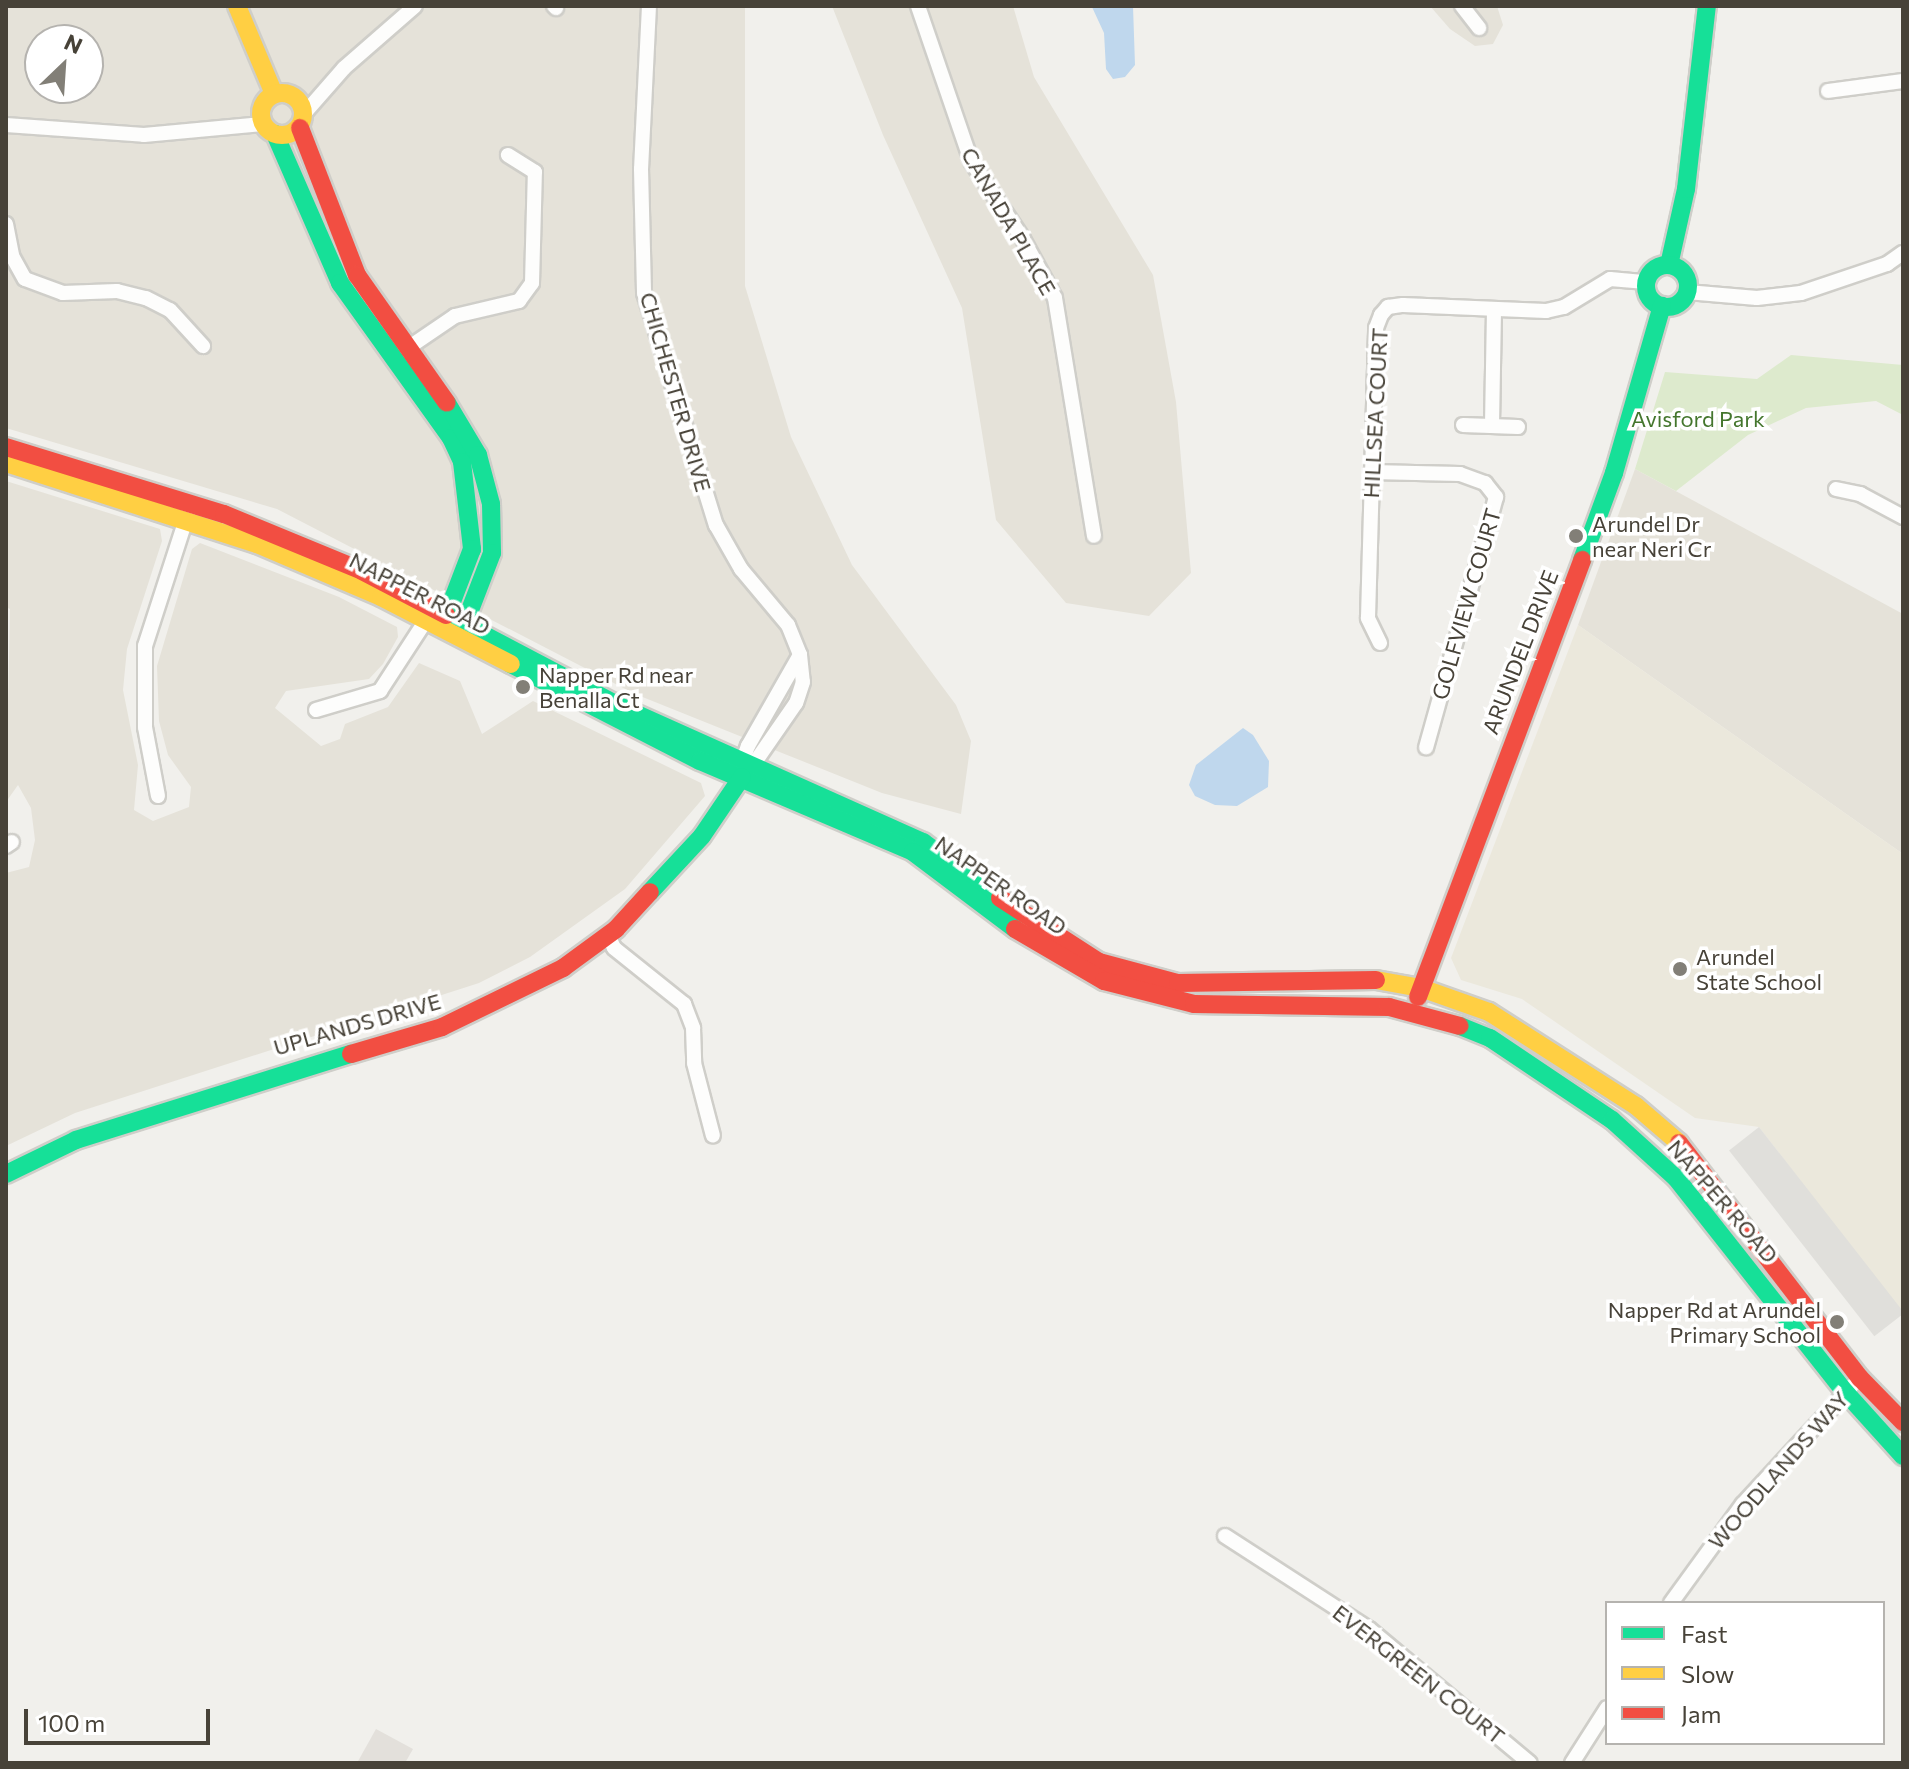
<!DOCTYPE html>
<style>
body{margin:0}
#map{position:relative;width:1909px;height:1769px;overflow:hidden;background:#f1f0ec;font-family:Commissioner,sans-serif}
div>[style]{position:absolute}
.residential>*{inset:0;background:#e5e2d9}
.industrial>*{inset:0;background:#e3e0db}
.education>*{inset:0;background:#ebe8dc}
.green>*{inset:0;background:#ddeacd}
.parking>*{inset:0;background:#e0dfdb;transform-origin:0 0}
.water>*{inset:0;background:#bfd7ed}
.roads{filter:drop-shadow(2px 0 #cfcec9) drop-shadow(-2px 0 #cfcec9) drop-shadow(0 2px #cfcec9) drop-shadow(0 -2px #cfcec9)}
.street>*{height:14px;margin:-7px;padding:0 7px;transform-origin:7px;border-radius:7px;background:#fdfdfc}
.fast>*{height:18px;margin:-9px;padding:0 9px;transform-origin:9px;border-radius:9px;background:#16e098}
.fast>.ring{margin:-9px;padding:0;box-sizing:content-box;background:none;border:18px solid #16e098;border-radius:50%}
.slow>*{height:18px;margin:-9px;padding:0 9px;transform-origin:9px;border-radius:9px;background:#ffcf43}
.slow>.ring{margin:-9px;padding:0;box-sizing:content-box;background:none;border:18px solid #ffcf43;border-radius:50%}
.jam>*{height:18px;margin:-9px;padding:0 9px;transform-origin:9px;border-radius:9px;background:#f24e42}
.dots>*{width:22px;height:22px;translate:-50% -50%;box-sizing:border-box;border:4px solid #fff;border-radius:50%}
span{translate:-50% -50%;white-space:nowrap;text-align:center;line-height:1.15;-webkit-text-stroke:7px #fff;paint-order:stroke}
.street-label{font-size:22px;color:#474238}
.park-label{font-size:22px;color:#44762d}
.poi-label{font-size:22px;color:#474238}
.left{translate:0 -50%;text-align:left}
.right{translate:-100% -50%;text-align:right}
.frame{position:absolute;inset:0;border:8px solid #474238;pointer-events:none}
.legend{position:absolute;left:1605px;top:1601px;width:280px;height:144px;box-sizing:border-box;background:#fff;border:2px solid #b5b3af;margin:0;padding:10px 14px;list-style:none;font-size:24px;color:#474238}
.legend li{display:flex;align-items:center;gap:16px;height:40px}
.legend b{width:40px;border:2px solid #b5b3af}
.north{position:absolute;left:24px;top:24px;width:80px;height:80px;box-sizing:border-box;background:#fff;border:2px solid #b5b3af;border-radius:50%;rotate:25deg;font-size:22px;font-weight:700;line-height:32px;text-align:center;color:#474238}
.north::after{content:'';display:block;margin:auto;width:28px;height:36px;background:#827f77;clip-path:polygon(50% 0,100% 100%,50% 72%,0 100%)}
.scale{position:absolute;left:24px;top:1709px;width:186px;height:36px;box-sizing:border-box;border:4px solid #474238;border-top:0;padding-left:10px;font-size:24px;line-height:28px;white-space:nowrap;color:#474238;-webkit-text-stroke:6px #fff;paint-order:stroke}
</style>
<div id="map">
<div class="residential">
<div style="clip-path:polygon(evenodd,6px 6px,745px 6px,745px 286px,791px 437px,852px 565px,956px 705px,971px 741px,961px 814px,882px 793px,635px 694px,277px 509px,6px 428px,6px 6px,40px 40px,88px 40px,88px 88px,40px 88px,40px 40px)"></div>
<div style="clip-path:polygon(832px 6px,1013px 6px,1034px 77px,1153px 275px,1176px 402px,1191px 573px,1149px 616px,1066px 603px,996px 520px,962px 308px,883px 135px)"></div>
<div style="clip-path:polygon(1430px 6px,1497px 6px,1503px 25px,1493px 44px,1475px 46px,1450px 29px)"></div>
<div style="clip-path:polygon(1635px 469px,1903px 614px,1903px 854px,1578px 625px)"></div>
<div style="clip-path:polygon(6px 481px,160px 529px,162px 541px,127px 649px,123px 690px,138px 765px,134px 810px,153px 821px,189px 807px,191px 787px,168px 755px,159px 721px,157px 666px,192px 549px,200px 543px,339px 597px,397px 627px,398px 637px,383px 664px,369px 679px,286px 691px,275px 708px,321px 746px,340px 739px,345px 724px,388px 707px,419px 663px,460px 681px,482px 734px,533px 701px,701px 783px,705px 796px,625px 889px,530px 957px,479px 983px,75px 1113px,6px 1146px,6px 873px,29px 867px,35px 840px,31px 808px,18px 785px,6px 802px,10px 609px,6px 607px)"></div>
</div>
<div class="industrial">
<div style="clip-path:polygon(376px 1729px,413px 1749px,405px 1763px,357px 1763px)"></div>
</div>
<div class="education">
<div style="clip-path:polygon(1578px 625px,1903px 854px,1903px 1314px,1759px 1127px,1695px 1118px,1522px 999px,1461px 980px,1451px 958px)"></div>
</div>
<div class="green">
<div style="clip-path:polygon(1791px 355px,1903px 365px,1903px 415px,1876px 401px,1806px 408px,1748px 435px,1676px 491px,1635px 469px,1665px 372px,1757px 379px)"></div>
</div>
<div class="parking">
<div style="left:1759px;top:1127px;width:236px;height:38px;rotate:52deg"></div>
</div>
<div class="water">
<div style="clip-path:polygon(1133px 6px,1135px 65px,1125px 77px,1113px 79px,1106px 69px,1104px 33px,1092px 7px)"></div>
<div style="clip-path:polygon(1243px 728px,1253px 735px,1269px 761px,1268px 787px,1237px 806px,1215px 805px,1195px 796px,1189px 785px,1196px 765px)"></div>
</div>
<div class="roads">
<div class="street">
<div style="left:554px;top:6px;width:3px;rotate:45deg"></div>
<div style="left:649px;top:6px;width:163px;rotate:92.8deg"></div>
<div style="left:641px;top:169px;width:124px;rotate:88.6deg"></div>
<div style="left:644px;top:293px;width:243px;rotate:72.8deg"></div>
<div style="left:716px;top:525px;width:51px;rotate:60.4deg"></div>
<div style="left:741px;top:569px;width:73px;rotate:50deg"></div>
<div style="left:788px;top:625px;width:32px;rotate:68deg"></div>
<div style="left:800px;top:655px;width:27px;rotate:84deg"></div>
<div style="left:803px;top:682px;width:22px;rotate:108deg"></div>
<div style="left:796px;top:703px;width:83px;rotate:124.7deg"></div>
<div style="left:918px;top:6px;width:164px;rotate:71.1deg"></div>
<div style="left:971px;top:161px;width:94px;rotate:56.3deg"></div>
<div style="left:1023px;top:239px;width:67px;rotate:61.5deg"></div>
<div style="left:1055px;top:298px;width:241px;rotate:80.7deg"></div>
<div style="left:1462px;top:6px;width:28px;rotate:52deg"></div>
<div style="left:1828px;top:91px;width:76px;rotate:-7.6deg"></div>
<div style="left:303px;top:115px;width:62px;rotate:-48.9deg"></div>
<div style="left:344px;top:68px;width:94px;rotate:-41.1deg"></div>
<div style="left:6px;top:125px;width:138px;rotate:4.1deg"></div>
<div style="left:144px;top:135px;width:119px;rotate:-5.3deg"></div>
<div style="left:6px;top:224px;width:33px;rotate:79deg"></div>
<div style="left:12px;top:256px;width:26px;rotate:61deg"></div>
<div style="left:25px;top:279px;width:40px;rotate:20.2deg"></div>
<div style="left:63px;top:293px;width:54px;rotate:-2.1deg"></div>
<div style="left:117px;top:291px;width:30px;rotate:14deg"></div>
<div style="left:146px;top:298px;width:27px;rotate:27deg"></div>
<div style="left:170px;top:310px;width:49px;rotate:47.5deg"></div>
<div style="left:1687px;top:292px;width:70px;rotate:4.9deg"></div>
<div style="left:1757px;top:298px;width:44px;rotate:-6.5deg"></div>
<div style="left:1801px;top:293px;width:91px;rotate:-18.6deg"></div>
<div style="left:1887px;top:264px;width:19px;rotate:-35deg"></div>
<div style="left:402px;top:352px;width:64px;rotate:-34.2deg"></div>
<div style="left:455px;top:316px;width:66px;rotate:-13.2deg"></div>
<div style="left:519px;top:301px;width:22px;rotate:-54deg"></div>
<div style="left:532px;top:283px;width:111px;rotate:-88.5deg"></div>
<div style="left:535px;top:172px;width:32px;rotate:-148deg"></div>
<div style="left:1463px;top:425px;width:55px;rotate:2.1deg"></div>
<div style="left:1492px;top:425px;width:115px;rotate:-89deg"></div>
<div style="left:1371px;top:472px;width:89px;rotate:1.3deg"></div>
<div style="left:1460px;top:474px;width:27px;rotate:20deg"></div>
<div style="left:1485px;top:483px;width:18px;rotate:52deg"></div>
<div style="left:1496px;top:497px;width:260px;rotate:105.6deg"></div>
<div style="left:1836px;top:489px;width:25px;rotate:12deg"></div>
<div style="left:1860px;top:494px;width:49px;rotate:28.1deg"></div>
<div style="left:1380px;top:643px;width:28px;rotate:-116deg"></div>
<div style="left:1368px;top:618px;width:290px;rotate:-88.4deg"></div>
<div style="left:1376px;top:328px;width:14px;rotate:-69deg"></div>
<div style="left:1381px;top:315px;width:11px;rotate:-49deg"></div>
<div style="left:1388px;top:307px;width:15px;rotate:-8deg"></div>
<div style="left:1403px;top:305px;width:143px;rotate:2.4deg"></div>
<div style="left:1546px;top:311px;width:18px;rotate:-13deg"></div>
<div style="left:1564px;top:307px;width:54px;rotate:-31.3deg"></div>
<div style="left:1610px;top:279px;width:36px;rotate:5deg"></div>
<div style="left:316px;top:710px;width:67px;rotate:-16.5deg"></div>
<div style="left:380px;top:691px;width:92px;rotate:-57deg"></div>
<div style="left:741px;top:766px;width:21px;rotate:-71deg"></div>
<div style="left:748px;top:746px;width:105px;rotate:-60.3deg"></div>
<div style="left:158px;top:796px;width:70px;rotate:-100.7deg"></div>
<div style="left:145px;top:727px;width:81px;rotate:-90deg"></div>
<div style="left:145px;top:646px;width:140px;rotate:-72.1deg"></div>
<div style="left:6px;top:846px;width:7px;rotate:-34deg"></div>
<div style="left:608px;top:935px;width:14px;rotate:65deg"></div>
<div style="left:614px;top:948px;width:90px;rotate:38.7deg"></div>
<div style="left:684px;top:1004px;width:26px;rotate:69deg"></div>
<div style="left:693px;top:1028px;width:35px;rotate:88deg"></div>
<div style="left:694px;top:1063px;width:75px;rotate:75.4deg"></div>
<div style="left:1225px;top:1536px;width:171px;rotate:32.9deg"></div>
<div style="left:1369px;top:1629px;width:209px;rotate:39.8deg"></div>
<div style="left:1671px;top:1603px;width:122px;rotate:-54deg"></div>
<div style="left:1743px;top:1504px;width:161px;rotate:-47.3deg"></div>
<div style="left:1572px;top:1763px;width:65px;rotate:-57.5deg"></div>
</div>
<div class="fast">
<div style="left:275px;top:134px;width:163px;rotate:66.4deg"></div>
<div style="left:340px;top:283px;width:191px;rotate:54.4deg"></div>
<div style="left:451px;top:438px;width:26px;rotate:65deg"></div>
<div style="left:462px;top:462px;width:88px;rotate:83.4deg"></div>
<div style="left:472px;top:549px;width:81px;rotate:110.9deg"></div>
<div style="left:1669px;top:265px;width:78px;rotate:-77.4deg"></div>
<div style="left:1686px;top:189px;width:184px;rotate:-83.5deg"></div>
<div class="ring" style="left:1646px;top:265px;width:24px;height:24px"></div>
<div style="left:447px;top:403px;width:61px;rotate:59.2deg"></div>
<div style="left:478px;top:455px;width:51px;rotate:75.1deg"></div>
<div style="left:491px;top:504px;width:49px;rotate:88.8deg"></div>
<div style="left:492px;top:553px;width:89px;rotate:111.1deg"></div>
<div style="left:1582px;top:560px;width:93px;rotate:-69.8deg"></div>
<div style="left:1614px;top:473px;width:174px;rotate:-74deg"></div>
<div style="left:446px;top:615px;width:200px;rotate:27.7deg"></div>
<div style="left:623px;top:708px;width:329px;rotate:24.1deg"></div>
<div style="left:923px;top:842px;width:95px;rotate:36deg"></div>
<div style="left:511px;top:664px;width:212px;rotate:27.2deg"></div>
<div style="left:700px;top:761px;width:232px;rotate:23.1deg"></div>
<div style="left:913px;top:852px;width:128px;rotate:37deg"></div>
<div style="left:650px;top:892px;width:76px;rotate:-47.1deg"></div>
<div style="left:702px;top:836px;width:71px;rotate:-55.9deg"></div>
<div style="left:1460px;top:1026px;width:32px;rotate:22deg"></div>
<div style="left:1490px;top:1038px;width:147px;rotate:33.9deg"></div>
<div style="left:1612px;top:1120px;width:86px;rotate:42.2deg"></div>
<div style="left:1676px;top:1178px;width:274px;rotate:51.7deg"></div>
<div style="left:1846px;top:1393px;width:85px;rotate:47.9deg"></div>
<div style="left:6px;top:1174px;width:78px;rotate:-25.9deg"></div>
<div style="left:76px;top:1140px;width:288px;rotate:-17.4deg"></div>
</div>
<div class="slow">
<div style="left:237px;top:6px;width:95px;rotate:67.2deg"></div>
<div class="ring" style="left:261px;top:93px;width:24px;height:24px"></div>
<div style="left:6px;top:463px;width:264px;rotate:17.9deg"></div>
<div style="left:257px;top:544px;width:135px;rotate:23.1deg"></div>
<div style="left:381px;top:597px;width:146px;rotate:27.3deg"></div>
<div style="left:1376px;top:980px;width:46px;rotate:10.1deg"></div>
<div style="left:1421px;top:988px;width:72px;rotate:19.4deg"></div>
<div style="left:1489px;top:1012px;width:174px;rotate:32.6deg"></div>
<div style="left:1636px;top:1106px;width:57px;rotate:40.7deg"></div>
</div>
<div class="jam">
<div style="left:300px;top:128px;width:158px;rotate:68.8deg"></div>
<div style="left:357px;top:275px;width:156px;rotate:54.9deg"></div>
<div style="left:6px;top:447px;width:228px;rotate:17.1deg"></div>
<div style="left:224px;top:514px;width:149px;rotate:22.4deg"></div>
<div style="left:362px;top:571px;width:95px;rotate:27.6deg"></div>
<div style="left:1000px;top:898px;width:118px;rotate:32.9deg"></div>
<div style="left:1099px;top:962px;width:82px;rotate:14.9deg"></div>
<div style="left:1178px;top:983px;width:198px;rotate:-0.9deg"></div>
<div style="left:1015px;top:929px;width:103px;rotate:30.3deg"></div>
<div style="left:1104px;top:981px;width:93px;rotate:14.3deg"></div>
<div style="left:1194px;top:1004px;width:195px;rotate:0.9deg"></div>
<div style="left:1389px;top:1007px;width:73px;rotate:15deg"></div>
<div style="left:1418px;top:997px;width:467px;rotate:-69.4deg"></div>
<div style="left:351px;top:1054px;width:95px;rotate:-16.5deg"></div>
<div style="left:442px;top:1027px;width:135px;rotate:-26deg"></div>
<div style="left:563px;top:968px;width:66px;rotate:-36.3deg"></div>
<div style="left:616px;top:929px;width:50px;rotate:-47.4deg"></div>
<div style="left:1679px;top:1143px;width:297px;rotate:52.4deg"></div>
<div style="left:1860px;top:1378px;width:62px;rotate:45.7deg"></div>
</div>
</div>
<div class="dots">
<div style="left:1576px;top:536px;background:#827f77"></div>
<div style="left:523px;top:687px;background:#827f77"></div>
<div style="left:1680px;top:969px;background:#827f77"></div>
<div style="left:1837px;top:1322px;background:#827f77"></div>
</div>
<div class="street-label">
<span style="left:1009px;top:221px;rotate:60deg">CANADA PLACE</span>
<span style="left:676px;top:392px;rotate:74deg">CHICHESTER DRIVE</span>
<span style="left:1375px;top:413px;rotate:-87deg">HILLSEA COURT</span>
<span style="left:420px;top:593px;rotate:27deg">NAPPER ROAD</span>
<span style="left:1466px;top:604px;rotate:-74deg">GOLFVIEW COURT</span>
<span style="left:1520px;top:652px;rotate:-69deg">ARUNDEL DRIVE</span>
<span style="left:1001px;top:885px;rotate:35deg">NAPPER ROAD</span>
<span style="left:357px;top:1024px;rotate:-16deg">UPLANDS DRIVE</span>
<span style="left:1723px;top:1201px;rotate:49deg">NAPPER ROAD</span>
<span style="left:1778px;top:1470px;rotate:-49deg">WOODLANDS WAY</span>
<span style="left:1419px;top:1674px;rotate:38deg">EVERGREEN COURT</span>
</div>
<div class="park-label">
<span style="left:1698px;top:419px">Avisford Park</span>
</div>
<div class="poi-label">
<span class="left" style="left:1592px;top:536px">Arundel Dr<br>near Neri Cr</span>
<span class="left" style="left:539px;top:687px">Napper Rd near<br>Benalla Ct</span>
<span class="left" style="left:1696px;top:969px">Arundel<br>State School</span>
<span class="right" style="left:1821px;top:1322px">Napper Rd at Arundel<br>Primary School</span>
</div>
<div class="frame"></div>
<ul class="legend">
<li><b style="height:10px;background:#16e098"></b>Fast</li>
<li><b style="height:10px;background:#ffcf43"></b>Slow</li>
<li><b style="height:10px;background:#f24e42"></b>Jam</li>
</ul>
<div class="north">N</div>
<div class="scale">100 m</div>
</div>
